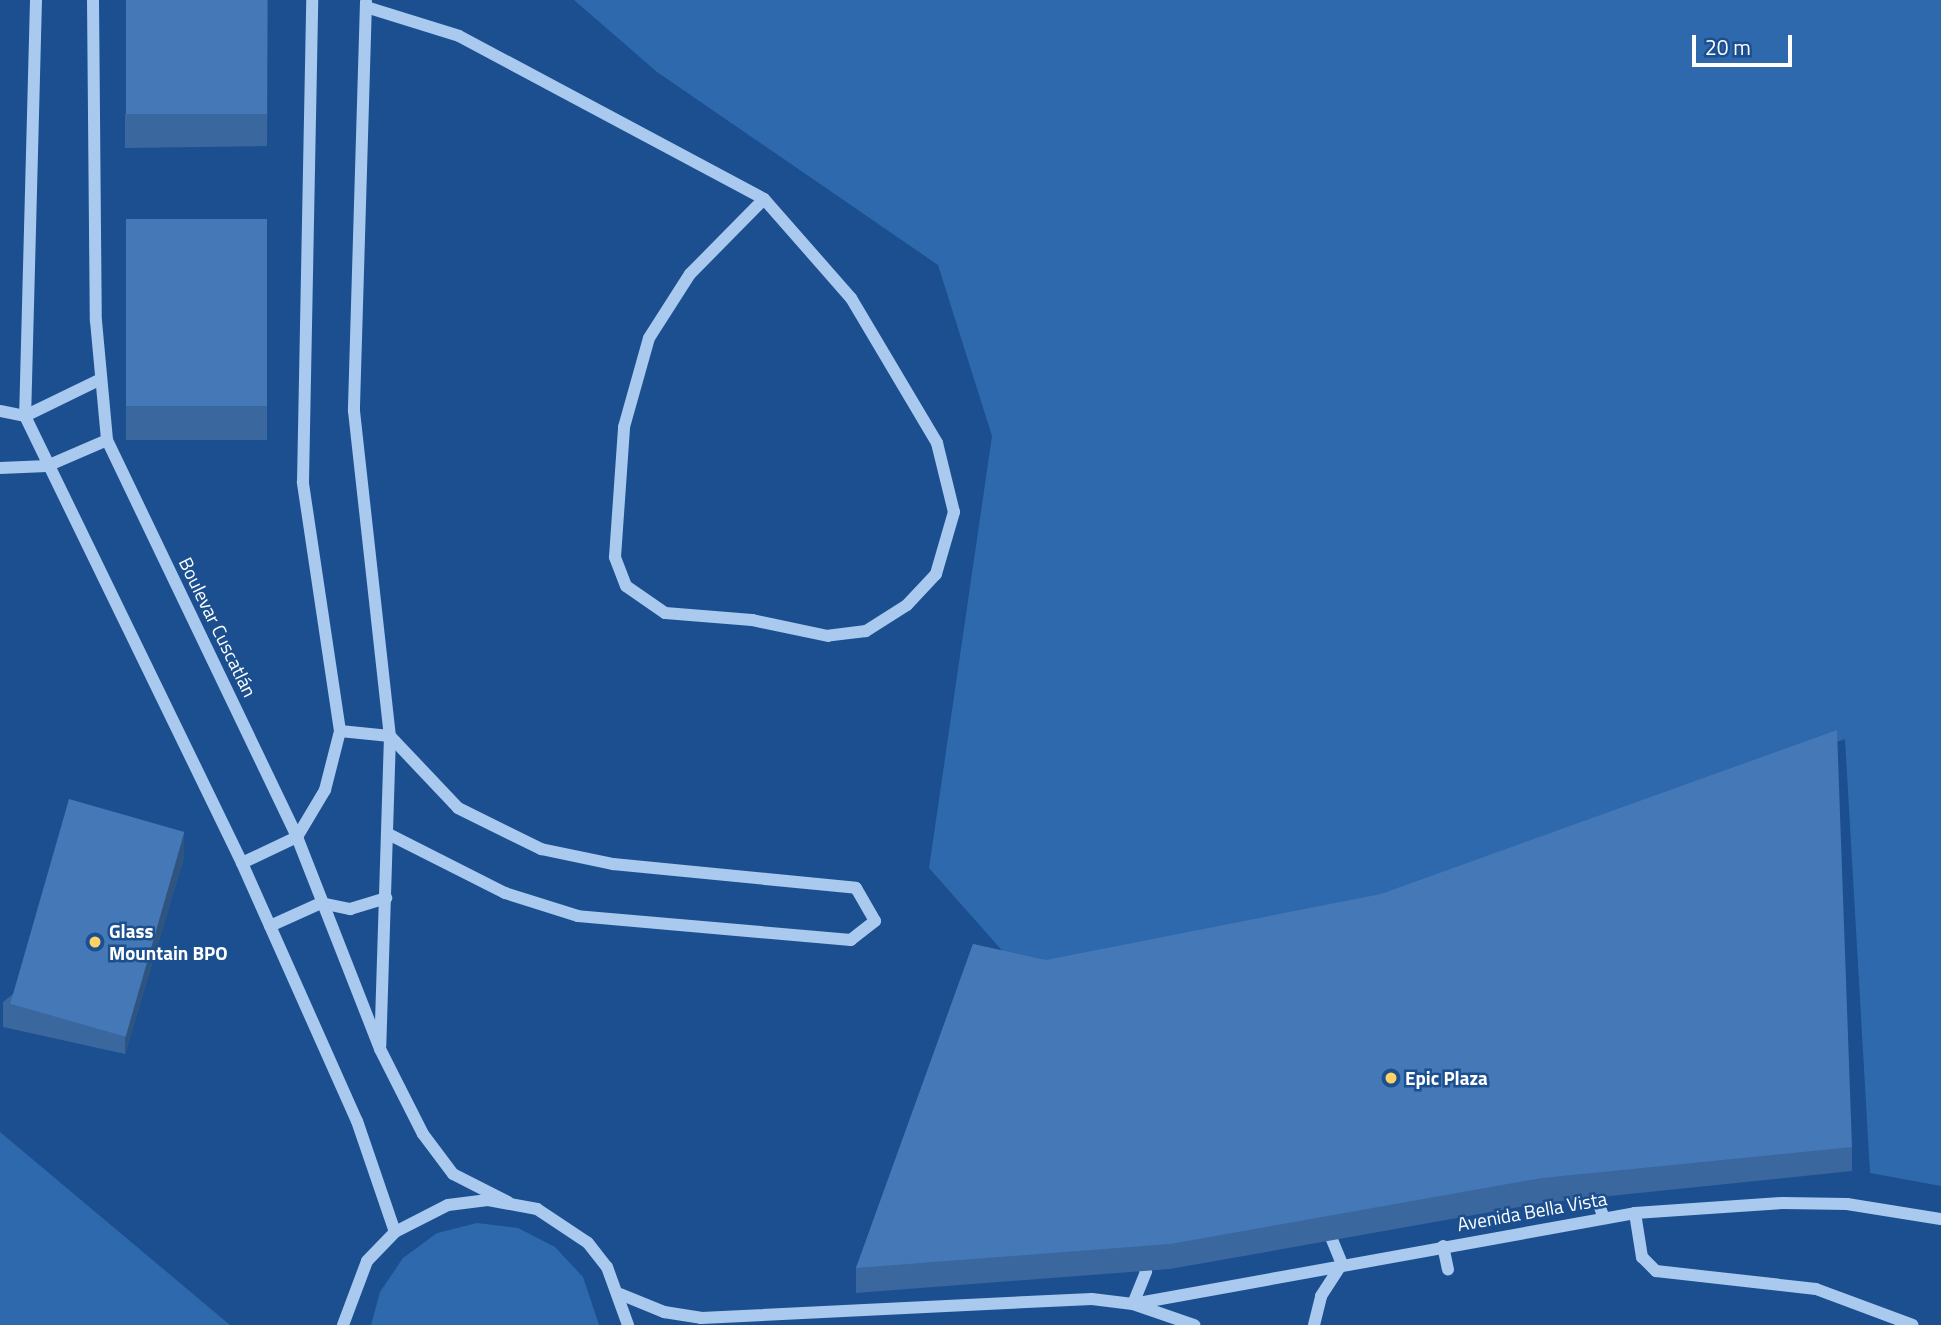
<!DOCTYPE html>
<meta charset="utf-8">
<style>
body{margin:0}
#map{position:relative;width:1941px;height:1325px;overflow:hidden;background:#1b4f8f;font-family:"Titillium Web",sans-serif}
div>[style]{position:absolute}
.green>*{inset:0;background:#2e69ad}
.minor>*{height:12px;margin:-6px;padding:0 6px;transform-origin:6px;border-radius:6px;background:#a9c9ee}
.wall>*{inset:0;background:#3a679d;transform-origin:0 0}
.shaded-wall>*{inset:0;background:#305480}
.building>*{inset:0;background:#4478b7;transform-origin:0 0}
.dots>*{width:19px;height:19px;translate:-50% -50%;box-sizing:border-box;border:4px solid #1b4f8f;border-radius:50%}
span{translate:-50% -50%;white-space:nowrap;text-align:center;line-height:1.15;-webkit-text-stroke:5px #1b4f8f;paint-order:stroke}
.street-label{font-size:19px;color:#fff}
.poi-label{font-size:19px;color:#fff;font-weight:700}
.left{translate:0 -50%;text-align:left}
.scale{position:absolute;left:1692px;top:35px;width:100px;height:32px;box-sizing:border-box;border:4px solid #fff;border-top:0;padding-left:9px;font-size:21px;line-height:24px;white-space:nowrap;color:#fff;-webkit-text-stroke:5px #1b4f8f;paint-order:stroke}
</style>
<div id="map">
<div class="green">
<div style="clip-path:polygon(574px 0,1941px 0,1941px 1186px,1870px 1173px,1845px 739px,1329px 920px,1021px 972px,929px 868px,992px 436px,938px 265px,657px 72px)"></div>
<div style="clip-path:polygon(0 1132px,230px 1325px,0 1325px)"></div>
<div style="clip-path:polygon(477px 1223px,518px 1228px,555px 1247px,583px 1277px,599px 1325px,371px 1325px,380px 1292px,403px 1258px,437px 1233px)"></div>
</div>
<div class="minor">
<div style="left:36px;top:0;width:416px;rotate:91.5deg"></div>
<div style="left:25px;top:416px;width:497px;rotate:64.1deg"></div>
<div style="left:242px;top:863px;width:282px;rotate:66deg"></div>
<div style="left:357px;top:1121px;width:117px;rotate:71.1deg"></div>
<div style="left:93px;top:0;width:321px;rotate:89.5deg"></div>
<div style="left:96px;top:321px;width:120px;rotate:84.7deg"></div>
<div style="left:107px;top:440px;width:440px;rotate:64.4deg"></div>
<div style="left:297px;top:837px;width:228px;rotate:68.6deg"></div>
<div style="left:380px;top:1049px;width:95px;rotate:63.2deg"></div>
<div style="left:423px;top:1134px;width:50px;rotate:53.1deg"></div>
<div style="left:453px;top:1174px;width:62px;rotate:27deg"></div>
<div style="left:366px;top:2px;width:409px;rotate:91.7deg"></div>
<div style="left:354px;top:411px;width:327px;rotate:83.7deg"></div>
<div style="left:390px;top:736px;width:310px;rotate:91.8deg"></div>
<div style="left:366px;top:7px;width:97px;rotate:17.3deg"></div>
<div style="left:459px;top:36px;width:346px;rotate:28.1deg"></div>
<div style="left:764px;top:199px;width:132px;rotate:48.7deg"></div>
<div style="left:851px;top:298px;width:169px;rotate:59.3deg"></div>
<div style="left:937px;top:443px;width:71px;rotate:76.2deg"></div>
<div style="left:954px;top:512px;width:65px;rotate:106.2deg"></div>
<div style="left:936px;top:574px;width:42px;rotate:133.1deg"></div>
<div style="left:907px;top:605px;width:49px;rotate:147.6deg"></div>
<div style="left:866px;top:631px;width:38px;rotate:173deg"></div>
<div style="left:828px;top:636px;width:78px;rotate:-168.1deg"></div>
<div style="left:752px;top:620px;width:87px;rotate:-175.4deg"></div>
<div style="left:665px;top:613px;width:47px;rotate:-145.3deg"></div>
<div style="left:626px;top:586px;width:31px;rotate:-111deg"></div>
<div style="left:615px;top:557px;width:130px;rotate:-86deg"></div>
<div style="left:624px;top:427px;width:92px;rotate:-74.3deg"></div>
<div style="left:649px;top:338px;width:76px;rotate:-57.4deg"></div>
<div style="left:690px;top:274px;width:105px;rotate:-45.4deg"></div>
<div style="left:0;top:411px;width:25px;rotate:11deg"></div>
<div style="left:25px;top:416px;width:82px;rotate:-25.9deg"></div>
<div style="left:0;top:468px;width:47px;rotate:-2.4deg"></div>
<div style="left:47px;top:466px;width:65px;rotate:-23.4deg"></div>
<div style="left:340px;top:731px;width:50px;rotate:5.7deg"></div>
<div style="left:390px;top:736px;width:99px;rotate:46.6deg"></div>
<div style="left:458px;top:808px;width:93px;rotate:26.3deg"></div>
<div style="left:541px;top:849px;width:74px;rotate:11.8deg"></div>
<div style="left:613px;top:864px;width:244px;rotate:5.6deg"></div>
<div style="left:856px;top:888px;width:38px;rotate:60deg"></div>
<div style="left:875px;top:921px;width:31px;rotate:142deg"></div>
<div style="left:851px;top:940px;width:274px;rotate:-175deg"></div>
<div style="left:578px;top:916px;width:77px;rotate:-162.5deg"></div>
<div style="left:505px;top:893px;width:131px;rotate:-153.2deg"></div>
<div style="left:242px;top:863px;width:61px;rotate:-25.3deg"></div>
<div style="left:297px;top:837px;width:55px;rotate:-59.2deg"></div>
<div style="left:325px;top:790px;width:61px;rotate:-75.7deg"></div>
<div style="left:340px;top:731px;width:252px;rotate:-98.5deg"></div>
<div style="left:303px;top:482px;width:482px;rotate:-88.9deg"></div>
<div style="left:270px;top:926px;width:56px;rotate:-24.3deg"></div>
<div style="left:321px;top:903px;width:30px;rotate:12deg"></div>
<div style="left:350px;top:909px;width:38px;rotate:-17deg"></div>
<div style="left:1592px;top:1184px;width:36px;rotate:71deg"></div>
<div style="left:1635px;top:1213px;width:45px;rotate:81deg"></div>
<div style="left:1642px;top:1257px;width:20px;rotate:45deg"></div>
<div style="left:1656px;top:1271px;width:161px;rotate:6.4deg"></div>
<div style="left:1816px;top:1289px;width:103px;rotate:20.4deg"></div>
<div style="left:1326px;top:1225px;width:42px;rotate:67.7deg"></div>
<div style="left:1443px;top:1246px;width:24px;rotate:78deg"></div>
<div style="left:620px;top:1294px;width:48px;rotate:22.2deg"></div>
<div style="left:664px;top:1312px;width:37px;rotate:9deg"></div>
<div style="left:701px;top:1318px;width:391px;rotate:-2.8deg"></div>
<div style="left:1092px;top:1299px;width:41px;rotate:7deg"></div>
<div style="left:1133px;top:1304px;width:65px;rotate:19deg"></div>
<div style="left:1133px;top:1304px;width:510px;rotate:-10.27deg"></div>
<div style="left:1635px;top:1213px;width:148px;rotate:-3.9deg"></div>
<div style="left:1783px;top:1203px;width:64px;rotate:0.9deg"></div>
<div style="left:1847px;top:1204px;width:95px;rotate:9.1deg"></div>
<div style="left:1133px;top:1304px;width:35px;rotate:-68deg"></div>
<div style="left:1146px;top:1271px;width:16px;rotate:-120deg"></div>
<div style="left:343px;top:1325px;width:68px;rotate:-69.4deg"></div>
<div style="left:367px;top:1261px;width:40px;rotate:-46deg"></div>
<div style="left:395px;top:1232px;width:59px;rotate:-27deg"></div>
<div style="left:448px;top:1205px;width:40px;rotate:-7.1deg"></div>
<div style="left:488px;top:1200px;width:50px;rotate:10.4deg"></div>
<div style="left:537px;top:1209px;width:61px;rotate:33.7deg"></div>
<div style="left:588px;top:1243px;width:31px;rotate:52deg"></div>
<div style="left:607px;top:1267px;width:62px;rotate:70.1deg"></div>
<div style="left:1314px;top:1325px;width:30px;rotate:-76deg"></div>
<div style="left:1321px;top:1296px;width:38px;rotate:-57deg"></div>
</div>
<div class="wall">
<div style="clip-path:polygon(268px 0,267px 146px,125px 148px,125px 114px)"></div>
<div style="left:126px;top:219px;width:141px;height:221px"></div>
<div style="clip-path:polygon(184px 857px,125px 1054px,3px 1027px,3px 1002px)"></div>
<div style="clip-path:polygon(973px 944px,1852px 1147px,1852px 1171px,1542px 1203px,1170px 1269px,856px 1293px,856px 1268px)"></div>
</div>
<div class="shaded-wall">
<div style="clip-path:polygon(184px 832px,184px 857px,125px 1054px,125px 1030px)"></div>
</div>
<div class="building">
<div style="left:126px;top:0;width:141px;height:114px"></div>
<div style="left:126px;top:219px;width:141px;height:187px"></div>
<div style="clip-path:polygon(1837px 730px,1852px 1147px,1542px 1178px,1170px 1244px,856px 1268px,973px 944px,1046px 960px,1381px 894px)"></div>
<div style="left:69px;top:799px;width:120px;height:213px;rotate:16deg"></div>
</div>
<div class="dots">
<div style="left:95px;top:942px;background:#ffd166"></div>
<div style="left:1391px;top:1078px;background:#ffd166"></div>
</div>
<div class="street-label">
<span style="left:218px;top:627px;rotate:64deg">Boulevar Cuscatlán</span>
<span style="left:1532px;top:1211px;rotate:-10deg">Avenida Bella Vista</span>
</div>
<div class="poi-label">
<span class="left" style="left:109px;top:942px">Glass<br>Mountain BPO</span>
<span class="left" style="left:1405px;top:1078px">Epic Plaza</span>
</div>
<div class="scale">20 m</div>
</div>
